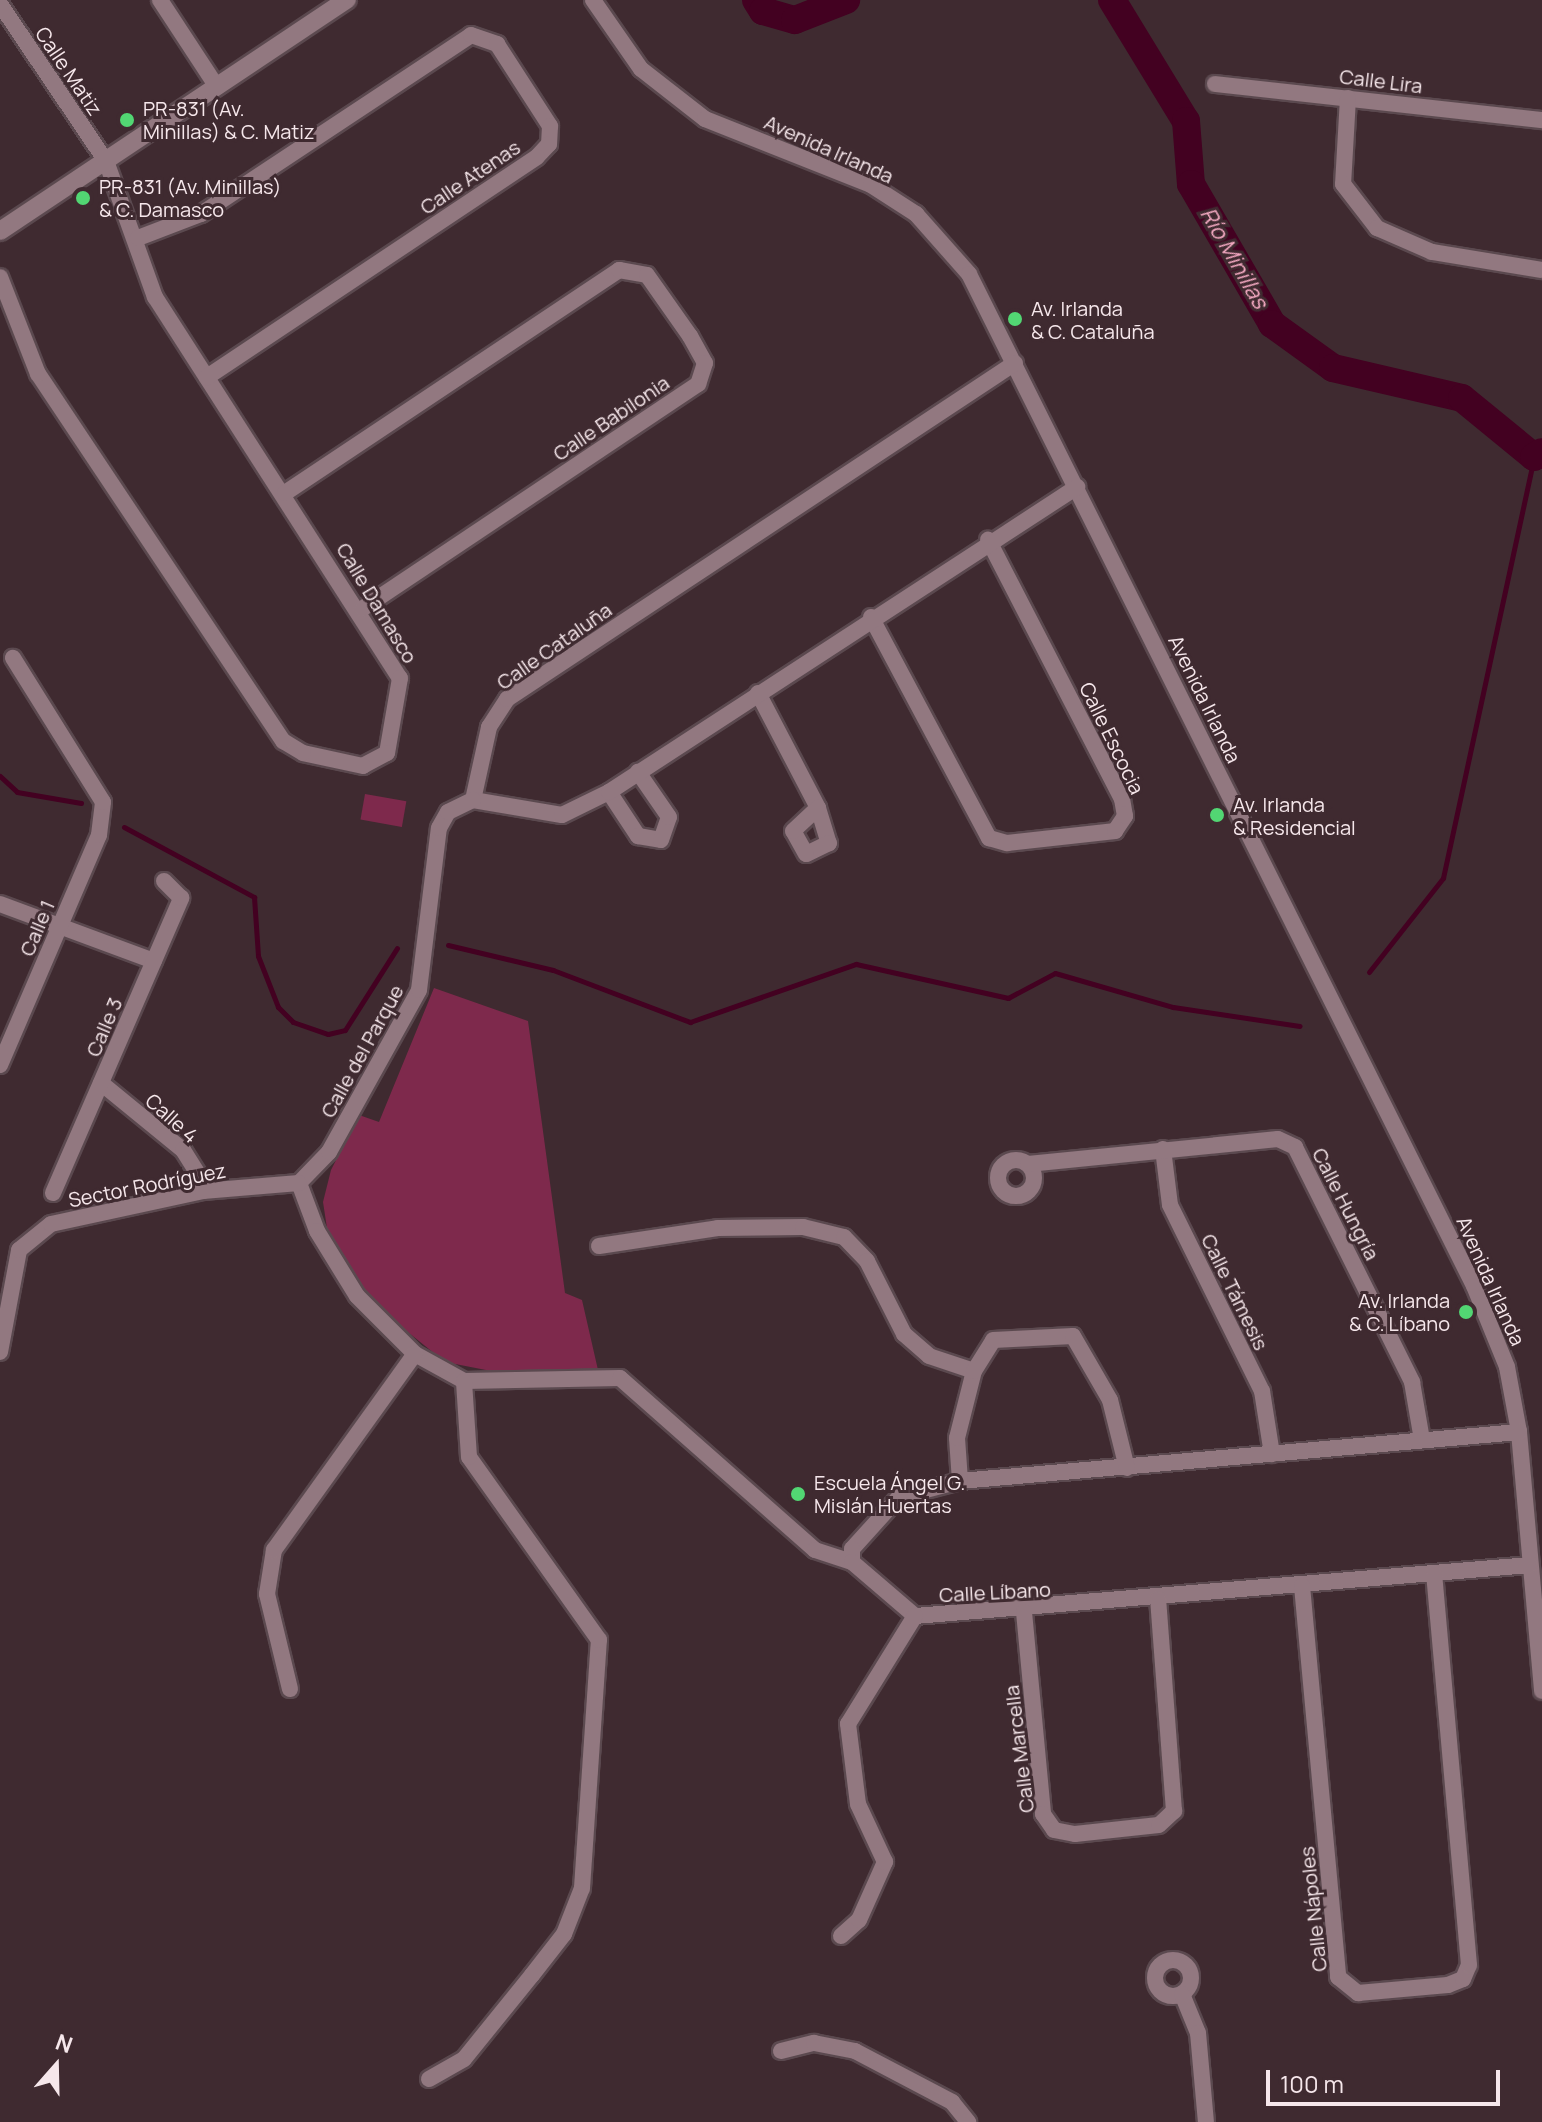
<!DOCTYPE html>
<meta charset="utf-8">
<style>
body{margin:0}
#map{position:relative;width:1542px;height:2122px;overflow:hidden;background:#3f2a30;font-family:Manrope,sans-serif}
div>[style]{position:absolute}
.green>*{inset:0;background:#7e294c;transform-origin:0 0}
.stream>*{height:5px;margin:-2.5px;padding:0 2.5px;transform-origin:2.5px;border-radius:2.5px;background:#430121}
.river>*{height:28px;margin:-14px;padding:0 14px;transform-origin:14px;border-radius:14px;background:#430121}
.roads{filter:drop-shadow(2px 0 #5b494f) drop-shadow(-2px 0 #5b494f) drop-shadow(0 2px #5b494f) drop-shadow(0 -2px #5b494f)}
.minor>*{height:16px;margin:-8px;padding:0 8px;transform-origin:8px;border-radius:8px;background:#927880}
.minor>.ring{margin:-8px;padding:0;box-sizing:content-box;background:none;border:16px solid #927880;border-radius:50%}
.tertiary>*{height:18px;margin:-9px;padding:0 9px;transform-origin:9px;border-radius:9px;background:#927880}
.dots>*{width:22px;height:22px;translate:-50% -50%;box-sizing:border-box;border:4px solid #3f2a30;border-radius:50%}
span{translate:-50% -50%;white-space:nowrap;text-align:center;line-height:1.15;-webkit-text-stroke:6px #3f2a30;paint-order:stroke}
.street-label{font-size:20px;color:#f6e7eb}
.poi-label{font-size:20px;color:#f6e7eb}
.left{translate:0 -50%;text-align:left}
.right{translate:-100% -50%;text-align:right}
.water-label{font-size:22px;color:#f7abc4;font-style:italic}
.north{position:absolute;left:16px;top:2026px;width:80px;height:80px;-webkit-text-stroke:6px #3f2a30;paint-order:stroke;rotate:20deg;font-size:22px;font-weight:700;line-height:32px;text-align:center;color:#f6e7eb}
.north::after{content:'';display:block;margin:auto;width:28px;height:36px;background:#f6e7eb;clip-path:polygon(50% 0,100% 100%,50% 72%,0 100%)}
.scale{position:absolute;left:1266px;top:2070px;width:234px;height:36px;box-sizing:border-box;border:4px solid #f6e7eb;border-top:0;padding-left:10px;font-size:24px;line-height:28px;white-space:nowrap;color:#f6e7eb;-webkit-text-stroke:6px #3f2a30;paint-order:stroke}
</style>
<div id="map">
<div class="green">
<div style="left:365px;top:794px;width:42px;height:26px;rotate:10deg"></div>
<div style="clip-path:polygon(434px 988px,528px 1021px,565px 1293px,582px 1300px,598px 1370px,491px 1371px,445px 1362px,373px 1304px,327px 1228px,323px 1202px,331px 1170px,359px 1115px,379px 1122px)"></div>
</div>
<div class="stream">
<div style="left:0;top:776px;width:23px;rotate:43deg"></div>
<div style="left:17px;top:792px;width:65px;rotate:9.8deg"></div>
<div style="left:124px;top:827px;width:148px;rotate:28.3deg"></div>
<div style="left:254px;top:897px;width:59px;rotate:86.1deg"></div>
<div style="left:258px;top:956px;width:55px;rotate:68.6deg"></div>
<div style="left:278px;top:1007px;width:21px;rotate:45deg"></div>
<div style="left:293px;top:1022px;width:37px;rotate:19deg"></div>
<div style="left:328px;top:1034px;width:17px;rotate:-13deg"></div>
<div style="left:345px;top:1030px;width:97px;rotate:-57.6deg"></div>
<div style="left:448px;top:945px;width:108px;rotate:13.4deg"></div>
<div style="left:553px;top:970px;width:147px;rotate:20.8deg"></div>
<div style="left:690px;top:1022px;width:176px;rotate:-19.3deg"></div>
<div style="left:856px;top:964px;width:156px;rotate:12.6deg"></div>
<div style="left:1008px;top:998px;width:53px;rotate:-28deg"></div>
<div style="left:1055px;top:973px;width:123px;rotate:16.1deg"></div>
<div style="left:1173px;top:1007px;width:128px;rotate:8.5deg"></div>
<div style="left:1369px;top:972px;width:120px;rotate:-51.8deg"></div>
<div style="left:1443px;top:878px;width:431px;rotate:-77.8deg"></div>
</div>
<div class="river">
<div style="left:756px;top:0;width:13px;rotate:58deg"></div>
<div style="left:763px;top:11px;width:33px;rotate:16deg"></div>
<div style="left:795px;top:20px;width:55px;rotate:-21.4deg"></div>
<div style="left:1112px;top:0;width:142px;rotate:58.6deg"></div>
<div style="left:1186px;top:121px;width:63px;rotate:85.5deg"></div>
<div style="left:1191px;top:184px;width:162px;rotate:59.9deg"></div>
<div style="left:1272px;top:324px;width:75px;rotate:35.8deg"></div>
<div style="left:1333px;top:368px;width:132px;rotate:13.1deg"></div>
<div style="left:1462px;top:398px;width:93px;rotate:39.3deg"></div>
<div style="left:1534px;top:457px;width:9px;rotate:-32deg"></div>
</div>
<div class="roads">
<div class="minor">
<div style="left:160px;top:0;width:104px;rotate:56.8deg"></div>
<div style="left:593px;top:0;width:84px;rotate:55.2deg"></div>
<div style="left:641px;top:69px;width:81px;rotate:38deg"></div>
<div style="left:705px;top:119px;width:179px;rotate:21.7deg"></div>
<div style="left:871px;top:185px;width:54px;rotate:32.8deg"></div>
<div style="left:916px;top:214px;width:80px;rotate:48.5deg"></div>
<div style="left:969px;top:274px;width:1131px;rotate:63.48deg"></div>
<div style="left:1474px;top:1286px;width:87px;rotate:67.8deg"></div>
<div style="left:1507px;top:1367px;width:66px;rotate:79.5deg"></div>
<div style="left:1519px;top:1432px;width:260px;rotate:84.9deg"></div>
<div style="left:0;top:4px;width:189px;rotate:56deg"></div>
<div style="left:106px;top:161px;width:145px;rotate:70.2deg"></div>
<div style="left:155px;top:297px;width:453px;rotate:57.3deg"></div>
<div style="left:400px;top:678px;width:76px;rotate:99.8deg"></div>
<div style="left:387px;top:753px;width:27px;rotate:152deg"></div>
<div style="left:363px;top:766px;width:61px;rotate:-167.8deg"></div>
<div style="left:303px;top:753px;width:23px;rotate:-149deg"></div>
<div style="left:283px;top:741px;width:441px;rotate:-123.7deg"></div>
<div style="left:38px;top:374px;width:104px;rotate:-111.4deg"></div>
<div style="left:1215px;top:84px;width:329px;rotate:6.3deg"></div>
<div style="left:1348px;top:98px;width:86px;rotate:93.3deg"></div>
<div style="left:1343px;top:184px;width:56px;rotate:52.3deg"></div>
<div style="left:1377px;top:228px;width:60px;rotate:23.6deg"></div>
<div style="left:1432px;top:252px;width:111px;rotate:9.3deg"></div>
<div style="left:138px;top:238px;width:67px;rotate:-20.9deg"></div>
<div style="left:201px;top:214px;width:324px;rotate:-33.5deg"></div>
<div style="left:471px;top:35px;width:28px;rotate:19deg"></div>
<div style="left:497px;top:44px;width:98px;rotate:57.1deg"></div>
<div style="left:550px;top:126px;width:18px;rotate:93deg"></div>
<div style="left:549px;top:144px;width:18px;rotate:133deg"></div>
<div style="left:537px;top:157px;width:397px;rotate:146.3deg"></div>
<div style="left:285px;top:493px;width:402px;rotate:-33.7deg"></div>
<div style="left:619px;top:270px;width:28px;rotate:10deg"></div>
<div style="left:647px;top:275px;width:75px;rotate:54.8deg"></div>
<div style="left:690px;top:336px;width:31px;rotate:61deg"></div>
<div style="left:705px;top:363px;width:22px;rotate:108deg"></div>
<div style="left:698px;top:384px;width:404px;rotate:146.2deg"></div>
<div style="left:871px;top:617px;width:251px;rotate:61.9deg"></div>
<div style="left:989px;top:838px;width:19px;rotate:16deg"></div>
<div style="left:1007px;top:843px;width:109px;rotate:-6.3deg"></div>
<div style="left:1115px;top:831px;width:18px;rotate:-56deg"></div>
<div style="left:1125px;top:816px;width:17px;rotate:-100deg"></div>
<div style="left:1122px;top:799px;width:292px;rotate:-117.3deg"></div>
<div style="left:758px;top:693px;width:130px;rotate:62.4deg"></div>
<div style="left:818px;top:808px;width:37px;rotate:73deg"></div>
<div style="left:829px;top:843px;width:25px;rotate:154deg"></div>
<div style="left:806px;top:854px;width:26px;rotate:-119deg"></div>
<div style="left:793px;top:831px;width:34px;rotate:-43deg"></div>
<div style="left:609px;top:792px;width:53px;rotate:56.6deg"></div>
<div style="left:638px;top:836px;width:23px;rotate:10deg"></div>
<div style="left:661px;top:840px;width:24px;rotate:-71deg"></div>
<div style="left:669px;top:817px;width:55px;rotate:-124.6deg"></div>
<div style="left:473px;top:800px;width:75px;rotate:-77.6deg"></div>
<div style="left:489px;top:727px;width:33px;rotate:-57deg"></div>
<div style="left:507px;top:699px;width:609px;rotate:-33.48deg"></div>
<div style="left:473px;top:800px;width:90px;rotate:9.6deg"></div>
<div style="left:562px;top:815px;width:52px;rotate:-26.1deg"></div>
<div style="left:609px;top:792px;width:559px;rotate:-33.09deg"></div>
<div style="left:0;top:904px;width:164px;rotate:20.3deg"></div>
<div style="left:0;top:1065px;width:250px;rotate:-66.7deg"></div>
<div style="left:99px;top:835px;width:33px;rotate:-83deg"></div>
<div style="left:103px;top:802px;width:170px;rotate:-122deg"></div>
<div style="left:101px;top:1083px;width:106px;rotate:39.3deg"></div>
<div style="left:183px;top:1150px;width:47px;rotate:58deg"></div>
<div style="left:1163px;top:1149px;width:56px;rotate:82.9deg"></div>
<div style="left:1170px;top:1205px;width:208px;rotate:63.7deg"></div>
<div style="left:1262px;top:1391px;width:64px;rotate:81deg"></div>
<div class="ring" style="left:998px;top:1160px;width:20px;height:20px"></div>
<div style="left:1028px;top:1164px;width:251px;rotate:-5.7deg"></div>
<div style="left:1278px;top:1139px;width:19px;rotate:25deg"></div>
<div style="left:1295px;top:1147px;width:263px;rotate:63.5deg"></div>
<div style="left:1412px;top:1382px;width:59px;rotate:80.2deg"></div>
<div style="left:299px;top:1183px;width:51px;rotate:69.4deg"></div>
<div style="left:317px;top:1231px;width:76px;rotate:58.4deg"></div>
<div style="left:357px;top:1296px;width:82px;rotate:45deg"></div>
<div style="left:415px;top:1354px;width:56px;rotate:28.9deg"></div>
<div style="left:464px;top:1381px;width:156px;rotate:-1.1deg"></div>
<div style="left:620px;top:1378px;width:260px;rotate:41.4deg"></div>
<div style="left:815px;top:1550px;width:39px;rotate:18deg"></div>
<div style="left:299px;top:1183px;width:43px;rotate:-45.9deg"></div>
<div style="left:329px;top:1152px;width:185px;rotate:-60.9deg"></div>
<div style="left:419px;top:990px;width:163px;rotate:-83deg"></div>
<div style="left:439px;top:828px;width:18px;rotate:-61deg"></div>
<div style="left:448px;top:812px;width:28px;rotate:-26deg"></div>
<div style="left:53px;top:1193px;width:322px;rotate:-66.5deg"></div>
<div style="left:181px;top:898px;width:24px;rotate:-135deg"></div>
<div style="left:599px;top:1246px;width:120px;rotate:-8.6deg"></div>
<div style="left:718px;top:1228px;width:85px;rotate:-0.7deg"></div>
<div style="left:803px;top:1227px;width:42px;rotate:13.7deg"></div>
<div style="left:844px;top:1237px;width:33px;rotate:46deg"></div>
<div style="left:867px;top:1261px;width:82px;rotate:63.1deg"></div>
<div style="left:904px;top:1334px;width:33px;rotate:41deg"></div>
<div style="left:929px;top:1356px;width:47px;rotate:18.4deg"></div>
<div style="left:0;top:1352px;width:104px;rotate:-79.4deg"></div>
<div style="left:19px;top:1250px;width:41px;rotate:-39.1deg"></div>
<div style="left:51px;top:1224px;width:156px;rotate:-12.2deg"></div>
<div style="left:203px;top:1191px;width:96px;rotate:-4.8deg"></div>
<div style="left:1519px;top:1432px;width:561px;rotate:174.99deg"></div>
<div style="left:960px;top:1481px;width:63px;rotate:165.3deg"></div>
<div style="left:899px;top:1497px;width:70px;rotate:132.1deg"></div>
<div style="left:852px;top:1549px;width:13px;rotate:90deg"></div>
<div style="left:852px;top:1562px;width:83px;rotate:40.6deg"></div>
<div style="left:915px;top:1616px;width:617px;rotate:-4.74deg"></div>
<div style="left:960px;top:1481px;width:43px;rotate:-94deg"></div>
<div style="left:957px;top:1438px;width:69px;rotate:-75.8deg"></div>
<div style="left:974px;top:1371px;width:36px;rotate:-58deg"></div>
<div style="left:993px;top:1340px;width:80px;rotate:-2.9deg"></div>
<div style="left:1073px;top:1336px;width:74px;rotate:60deg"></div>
<div style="left:1110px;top:1400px;width:70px;rotate:76deg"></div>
<div style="left:1302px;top:1586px;width:393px;rotate:84.7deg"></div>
<div style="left:1338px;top:1977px;width:26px;rotate:39deg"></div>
<div style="left:1358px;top:1993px;width:90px;rotate:-5.1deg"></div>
<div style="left:1448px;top:1985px;width:16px;rotate:-22deg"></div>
<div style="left:1463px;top:1979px;width:15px;rotate:-67deg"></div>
<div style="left:1469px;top:1965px;width:393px;rotate:-95.1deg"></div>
<div style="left:1024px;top:1612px;width:203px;rotate:84.6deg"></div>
<div style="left:1043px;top:1814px;width:19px;rotate:55deg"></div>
<div style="left:1054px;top:1830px;width:21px;rotate:11deg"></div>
<div style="left:1075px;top:1834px;width:84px;rotate:-6.1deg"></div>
<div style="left:1159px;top:1825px;width:21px;rotate:-43deg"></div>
<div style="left:1174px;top:1811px;width:212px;rotate:-94.3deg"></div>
<div style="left:290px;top:1689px;width:98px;rotate:-103.6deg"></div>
<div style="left:267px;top:1594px;width:45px;rotate:-81deg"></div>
<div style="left:274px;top:1550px;width:241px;rotate:-54.3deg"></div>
<div style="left:841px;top:1936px;width:24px;rotate:-42deg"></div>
<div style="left:859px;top:1920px;width:64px;rotate:-65.9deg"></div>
<div style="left:885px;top:1862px;width:64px;rotate:-115deg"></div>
<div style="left:858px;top:1804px;width:81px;rotate:-97.1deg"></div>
<div style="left:848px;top:1724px;width:127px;rotate:-58.2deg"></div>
<div class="ring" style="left:1155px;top:1960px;width:20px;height:20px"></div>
<div style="left:1182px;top:1994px;width:42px;rotate:67.7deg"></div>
<div style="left:1198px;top:2033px;width:89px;rotate:84.9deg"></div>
<div style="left:781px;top:2051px;width:34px;rotate:-14deg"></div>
<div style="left:814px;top:2043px;width:42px;rotate:11deg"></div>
<div style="left:855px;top:2051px;width:110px;rotate:27.7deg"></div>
<div style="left:952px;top:2102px;width:26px;rotate:51deg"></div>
<div style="left:429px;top:2079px;width:40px;rotate:-29.7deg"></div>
<div style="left:464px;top:2059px;width:108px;rotate:-51deg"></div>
<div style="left:532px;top:1975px;width:52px;rotate:-52deg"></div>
<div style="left:564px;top:1934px;width:49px;rotate:-68.6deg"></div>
<div style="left:582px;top:1888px;width:249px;rotate:-86.1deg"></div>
<div style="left:599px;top:1640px;width:224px;rotate:-125.4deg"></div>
<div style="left:469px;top:1457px;width:76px;rotate:-93.8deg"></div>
</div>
<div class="tertiary">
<div style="left:0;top:231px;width:417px;rotate:-33.7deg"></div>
</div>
</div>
<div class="dots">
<div style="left:127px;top:120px;background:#52d673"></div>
<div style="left:83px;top:198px;background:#52d673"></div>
<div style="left:1015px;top:319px;background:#52d673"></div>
<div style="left:1217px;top:815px;background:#52d673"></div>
<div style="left:1466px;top:1312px;background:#52d673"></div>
<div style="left:798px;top:1494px;background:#52d673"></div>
</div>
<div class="street-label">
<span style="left:69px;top:71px;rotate:56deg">Calle Matiz</span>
<span style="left:1381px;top:81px;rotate:7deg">Calle Lira</span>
<span style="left:829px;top:149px;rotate:24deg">Avenida Irlanda</span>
<span style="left:470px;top:177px;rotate:-34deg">Calle Atenas</span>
<span style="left:611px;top:418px;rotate:-34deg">Calle Babilonia</span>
<span style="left:377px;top:603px;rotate:59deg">Calle Damasco</span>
<span style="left:554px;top:646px;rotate:-35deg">Calle Cataluña</span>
<span style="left:1205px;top:699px;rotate:64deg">Avenida Irlanda</span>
<span style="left:1112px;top:738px;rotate:64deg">Calle Escocia</span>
<span style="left:37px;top:928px;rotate:-67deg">Calle 1</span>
<span style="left:104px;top:1027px;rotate:-67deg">Calle 3</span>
<span style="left:362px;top:1051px;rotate:-61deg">Calle del Parque</span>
<span style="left:172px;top:1118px;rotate:42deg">Calle 4</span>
<span style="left:147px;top:1185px;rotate:-11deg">Sector Rodríguez</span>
<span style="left:1346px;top:1204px;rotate:63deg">Calle Hungría</span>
<span style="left:1491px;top:1281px;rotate:66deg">Avenida Irlanda</span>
<span style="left:1235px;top:1292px;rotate:64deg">Calle Támesis</span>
<span style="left:995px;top:1592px;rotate:-3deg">Calle Líbano</span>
<span style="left:1019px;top:1749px;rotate:-97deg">Calle Marcella</span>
<span style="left:1313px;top:1909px;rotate:-96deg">Calle Nápoles</span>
</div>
<div class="poi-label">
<span class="left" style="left:143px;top:120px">PR-831 (Av.<br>Minillas) &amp; C. Matiz</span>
<span class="left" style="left:99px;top:198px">PR-831 (Av. Minillas)<br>&amp; C. Damasco</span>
<span class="left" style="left:1031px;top:320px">Av. Irlanda<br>&amp; C. Cataluña</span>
<span class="left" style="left:1233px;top:816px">Av. Irlanda<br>&amp; Residencial</span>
<span class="right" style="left:1450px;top:1312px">Av. Irlanda<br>&amp; C. Líbano</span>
<span class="left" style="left:814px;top:1494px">Escuela Ángel G.<br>Mislán Huertas</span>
</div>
<div class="water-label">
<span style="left:1234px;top:258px;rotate:60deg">Río Minillas</span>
</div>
<div class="north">N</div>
<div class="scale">100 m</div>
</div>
